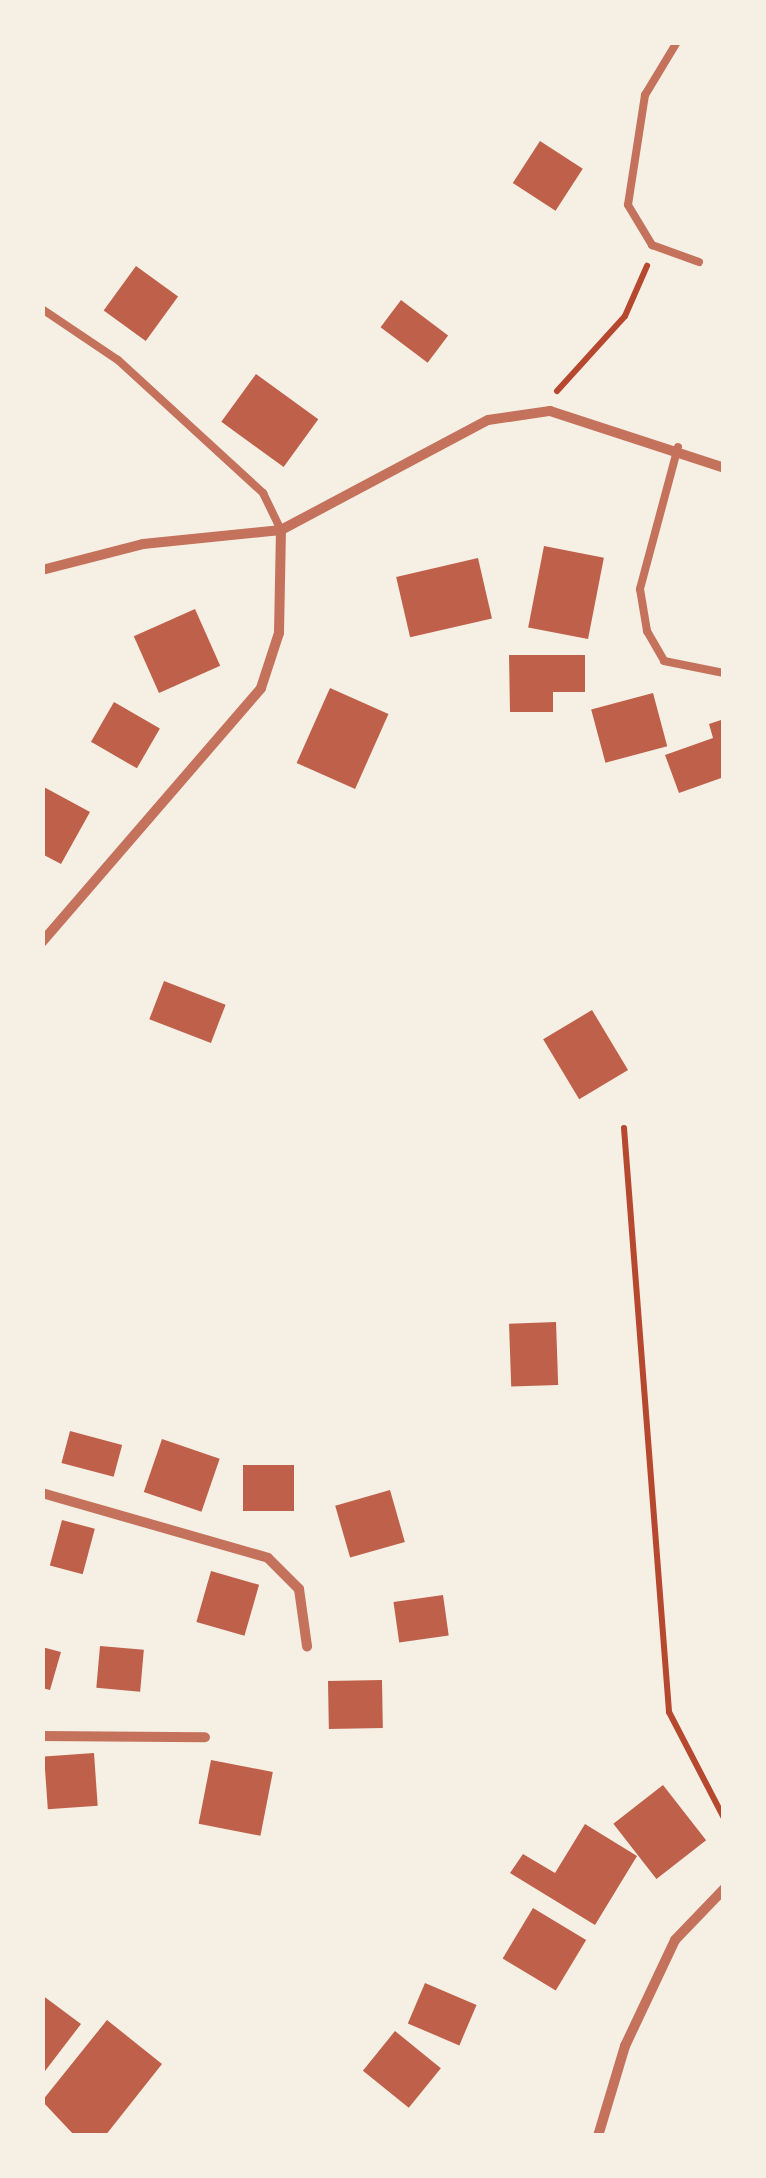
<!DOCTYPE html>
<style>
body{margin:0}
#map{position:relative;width:766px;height:2178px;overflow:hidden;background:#f6efe4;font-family:Barlow,sans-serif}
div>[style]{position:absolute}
.building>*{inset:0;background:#bf614a;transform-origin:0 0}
.path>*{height:6px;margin:-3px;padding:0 3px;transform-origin:3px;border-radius:3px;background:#b5482f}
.service>*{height:8px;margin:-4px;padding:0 4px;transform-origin:4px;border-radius:4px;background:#c5725c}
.minor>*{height:10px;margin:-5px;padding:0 5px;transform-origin:5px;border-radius:5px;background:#c5725c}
span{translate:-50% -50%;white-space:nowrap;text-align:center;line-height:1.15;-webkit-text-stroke:10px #f6efe4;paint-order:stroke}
.frame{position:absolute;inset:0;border:45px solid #f6efe4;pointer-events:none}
</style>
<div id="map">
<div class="building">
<div style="left:540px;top:141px;width:51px;height:50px;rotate:33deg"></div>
<div style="left:136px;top:266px;width:52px;height:55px;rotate:36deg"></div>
<div style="left:401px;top:300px;width:59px;height:34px;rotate:37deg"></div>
<div style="left:256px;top:374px;width:77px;height:59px;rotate:36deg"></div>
<div style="left:544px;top:546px;width:61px;height:83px;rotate:11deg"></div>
<div style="left:478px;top:558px;width:62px;height:84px;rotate:77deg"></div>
<div style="left:195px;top:609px;width:62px;height:67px;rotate:66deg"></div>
<div style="clip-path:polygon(509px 655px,585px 655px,585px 692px,553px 692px,553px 712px,510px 712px)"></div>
<div style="left:330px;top:688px;width:64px;height:82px;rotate:24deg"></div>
<div style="left:653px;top:693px;width:55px;height:64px;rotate:75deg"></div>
<div style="left:114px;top:702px;width:53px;height:46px;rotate:30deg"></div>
<div style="clip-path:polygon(724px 719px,724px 777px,679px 793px,665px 755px,713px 738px,709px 724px)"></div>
<div style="clip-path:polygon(42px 786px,90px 812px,61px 864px,42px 854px)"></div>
<div style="left:164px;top:981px;width:66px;height:41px;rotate:21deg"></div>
<div style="left:592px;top:1010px;width:70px;height:57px;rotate:59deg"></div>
<div style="left:556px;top:1322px;width:63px;height:47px;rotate:88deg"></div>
<div style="left:70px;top:1431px;width:54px;height:33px;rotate:15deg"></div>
<div style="left:162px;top:1439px;width:61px;height:56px;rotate:19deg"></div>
<div style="left:243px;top:1465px;width:51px;height:46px"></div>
<div style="left:390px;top:1490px;width:54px;height:57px;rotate:74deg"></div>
<div style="left:62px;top:1520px;width:34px;height:47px;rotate:15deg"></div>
<div style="left:211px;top:1571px;width:50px;height:53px;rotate:16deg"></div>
<div style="left:443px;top:1595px;width:41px;height:50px;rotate:82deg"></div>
<div style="left:100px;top:1646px;width:44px;height:42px;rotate:5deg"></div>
<div style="clip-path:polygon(42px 1647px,61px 1652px,50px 1690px,42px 1688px)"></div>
<div style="left:382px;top:1680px;width:48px;height:54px;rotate:89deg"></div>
<div style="left:94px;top:1753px;width:53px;height:50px;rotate:86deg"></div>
<div style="left:211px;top:1760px;width:63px;height:65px;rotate:11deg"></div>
<div style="left:663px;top:1785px;width:70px;height:63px;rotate:52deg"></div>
<div style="clip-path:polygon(585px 1824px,637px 1856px,595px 1925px,510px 1873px,523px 1854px,555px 1873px)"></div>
<div style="left:533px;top:1908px;width:62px;height:59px;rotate:31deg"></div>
<div style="left:425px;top:1983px;width:56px;height:44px;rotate:23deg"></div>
<div style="clip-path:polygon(42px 1995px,81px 2024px,42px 2075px)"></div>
<div style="clip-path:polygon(107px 2020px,162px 2064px,105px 2136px,75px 2136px,42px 2101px)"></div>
<div style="left:395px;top:2031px;width:59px;height:51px;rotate:39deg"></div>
</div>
<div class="path">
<div style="left:557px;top:391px;width:101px;rotate:-47.8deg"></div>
<div style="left:625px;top:316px;width:55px;rotate:-66.3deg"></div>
<div style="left:624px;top:1128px;width:586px;rotate:85.59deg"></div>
<div style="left:669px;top:1712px;width:119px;rotate:62.6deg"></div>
</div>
<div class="service">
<div style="left:677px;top:42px;width:62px;rotate:121.1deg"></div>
<div style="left:645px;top:95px;width:111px;rotate:98.8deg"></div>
<div style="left:628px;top:205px;width:47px;rotate:59deg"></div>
<div style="left:652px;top:245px;width:50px;rotate:19.9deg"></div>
<div style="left:42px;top:309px;width:92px;rotate:33.9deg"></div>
<div style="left:118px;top:360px;width:197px;rotate:42.5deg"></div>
<div style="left:263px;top:493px;width:41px;rotate:64.1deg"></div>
<div style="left:678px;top:447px;width:147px;rotate:105deg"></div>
<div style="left:640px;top:589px;width:43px;rotate:80.5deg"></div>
<div style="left:647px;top:631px;width:34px;rotate:60deg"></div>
<div style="left:664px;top:661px;width:61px;rotate:11.3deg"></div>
</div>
<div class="minor">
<div style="left:42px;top:570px;width:104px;rotate:-14.4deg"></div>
<div style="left:143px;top:544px;width:139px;rotate:-5.8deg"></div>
<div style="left:281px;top:530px;width:234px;rotate:-28deg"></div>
<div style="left:488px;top:420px;width:63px;rotate:-8.3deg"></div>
<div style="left:550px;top:411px;width:183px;rotate:18.1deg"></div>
<div style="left:42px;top:942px;width:335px;rotate:-49.2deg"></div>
<div style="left:261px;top:688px;width:58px;rotate:-71.9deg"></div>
<div style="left:279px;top:633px;width:103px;rotate:-88.9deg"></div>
<div style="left:42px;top:1493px;width:235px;rotate:16deg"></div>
<div style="left:268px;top:1558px;width:44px;rotate:45deg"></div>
<div style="left:299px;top:1589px;width:58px;rotate:82deg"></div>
<div style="left:42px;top:1736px;width:163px;rotate:0.4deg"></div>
<div style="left:598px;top:2136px;width:94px;rotate:-73.3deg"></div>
<div style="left:625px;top:2046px;width:117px;rotate:-64.7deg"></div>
<div style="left:675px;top:1940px;width:71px;rotate:-46.1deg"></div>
</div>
<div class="frame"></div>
</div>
